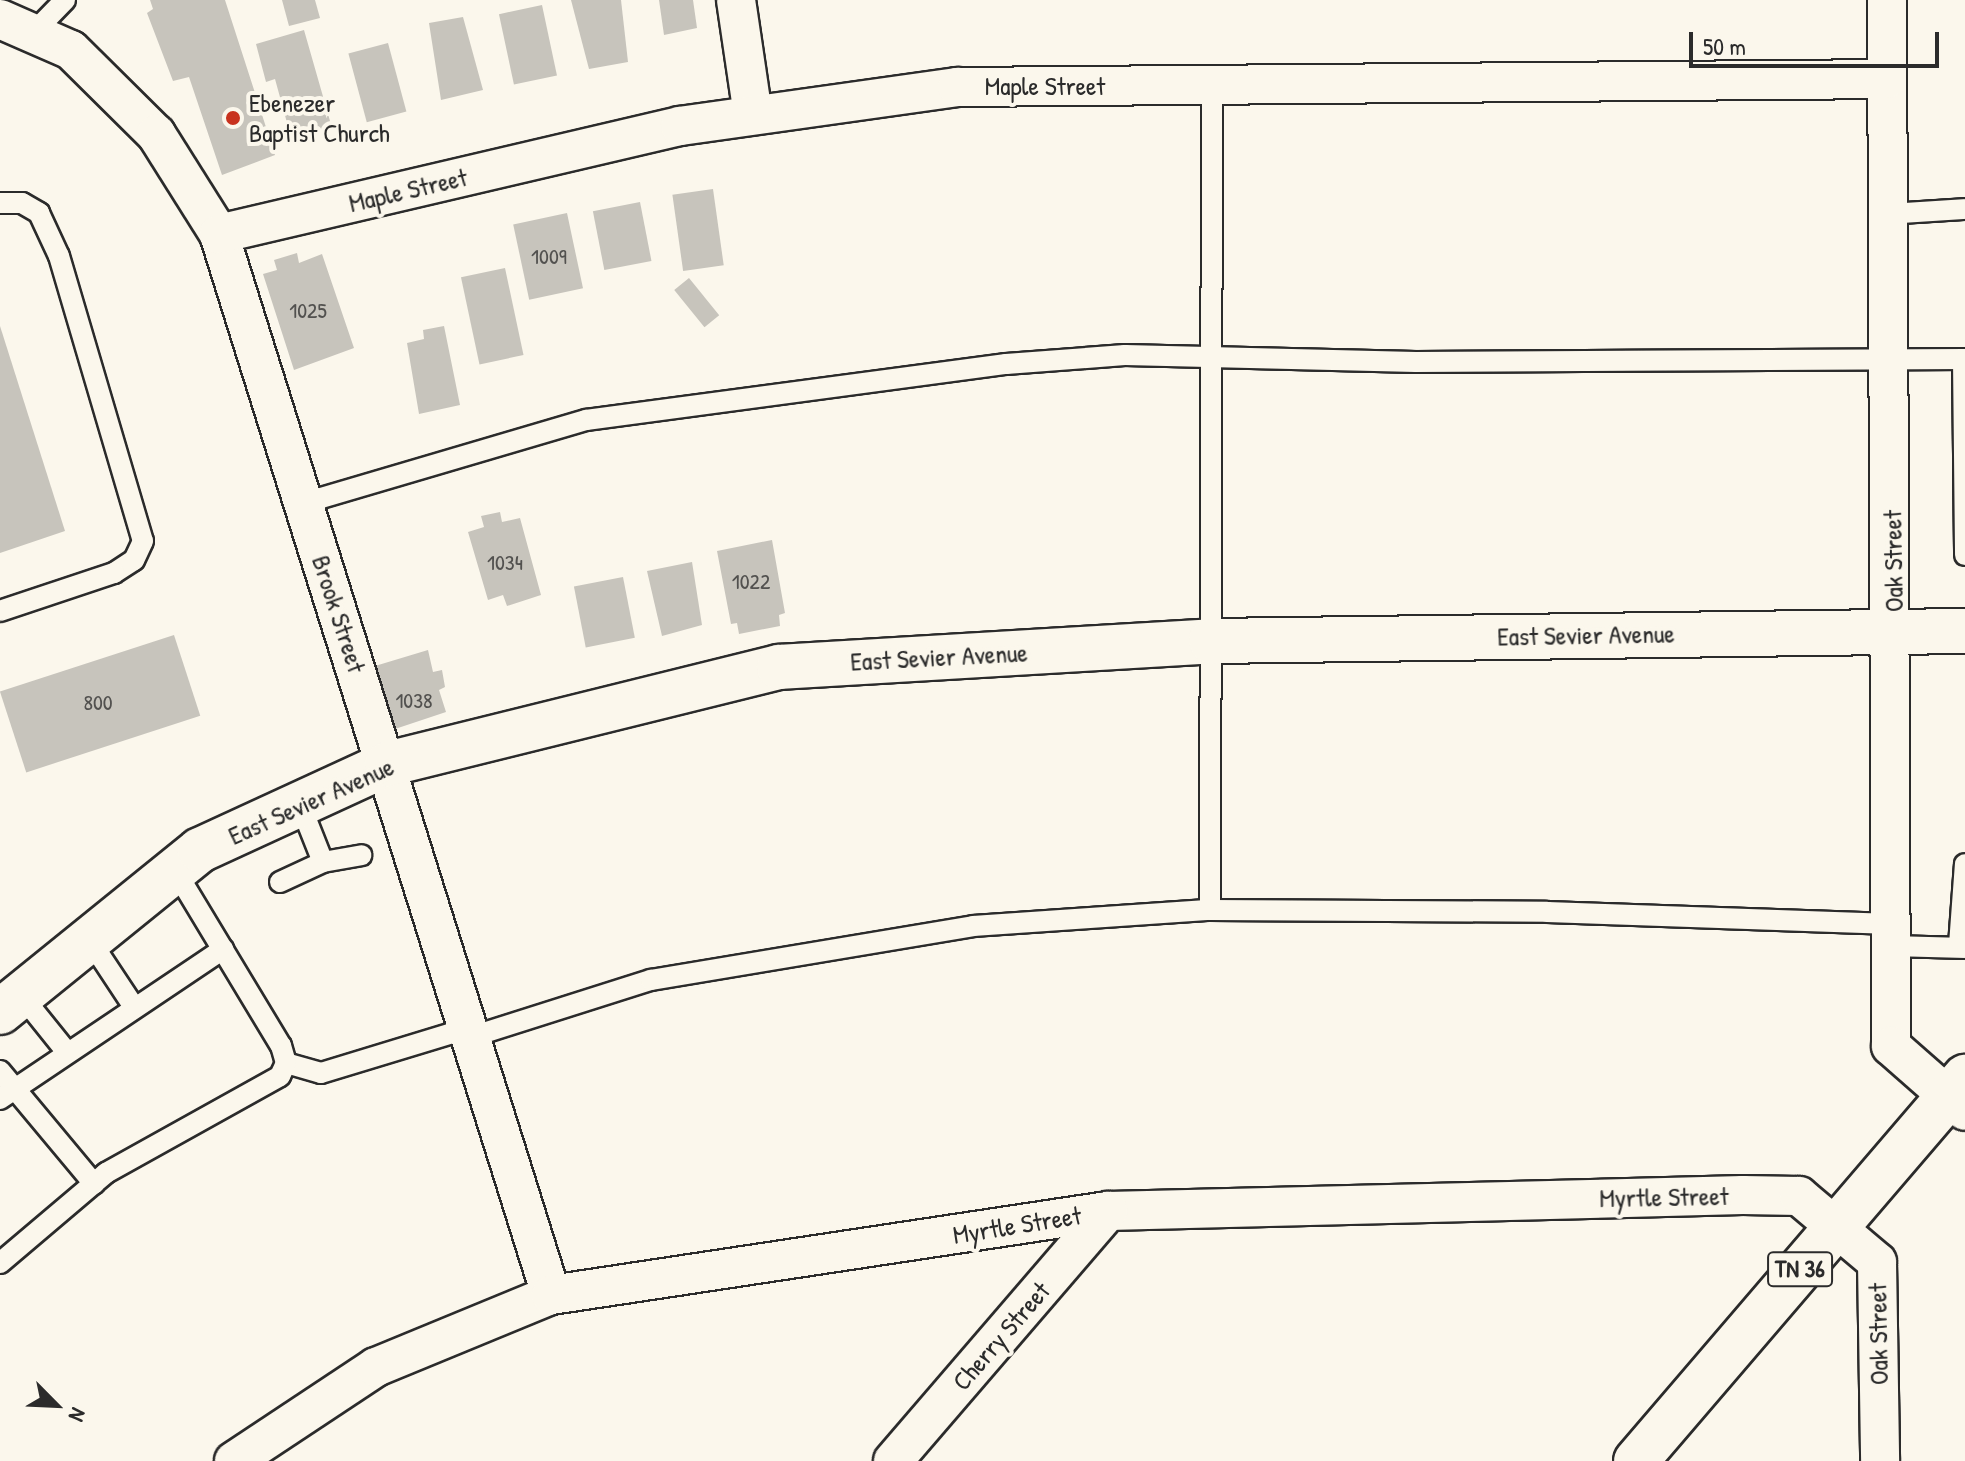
<!DOCTYPE html>
<style>
body{margin:0}
#map{position:relative;width:1965px;height:1461px;overflow:hidden;background:#fbf7ec;font-family:"Patrick Hand",sans-serif}
div>[style]{position:absolute}
.building>*{inset:0;background:#c7c4bc;transform-origin:0 0}
.roads{filter:drop-shadow(2px 0 #2b2b2b) drop-shadow(-2px 0 #2b2b2b) drop-shadow(0 2px #2b2b2b) drop-shadow(0 -2px #2b2b2b)}
.lane>*{height:20px;margin:-10px;padding:0 10px;transform-origin:10px;border-radius:10px;background:#fbf7ec}
.street>*{height:38px;margin:-19px;padding:0 19px;transform-origin:19px;border-radius:19px;background:#fbf7ec}
.secondary>*{height:44px;margin:-22px;padding:0 22px;transform-origin:22px;border-radius:22px;background:#fbf7ec}
.primary>*{height:44px;margin:-22px;padding:0 22px;transform-origin:22px;border-radius:22px;background:#fbf7ec}
.dots>*{width:22px;height:22px;translate:-50% -50%;box-sizing:border-box;border:4px solid #fbf7ec;border-radius:50%}
span{translate:-50% -50%;white-space:nowrap;text-align:center;line-height:1.15;-webkit-text-stroke:8px #fbf7ec;paint-order:stroke}
.number-label{font-size:22px;color:#52514f}
.number-label span{-webkit-text-stroke-width:0}
.shield-label span{padding:2px 6px;background:#fbf7ec;border:2px solid;border-radius:6px;-webkit-text-stroke-width:0}
.shield-label{font-size:24px;color:#2b2b2b;font-weight:700}
.street-label{font-size:26px;color:#2b2b2b}
.poi-label{font-size:26px;color:#2b2b2b}
.left{translate:0 -50%;text-align:left}
.north{position:absolute;left:16px;top:1365px;width:80px;height:80px;-webkit-text-stroke:6px #fbf7ec;paint-order:stroke;rotate:114deg;font-size:22px;font-weight:700;line-height:32px;text-align:center;color:#2b2b2b}
.north::after{content:'';display:block;margin:auto;width:28px;height:36px;background:#2b2b2b;clip-path:polygon(50% 0,100% 100%,50% 72%,0 100%)}
.scale{position:absolute;left:1689px;top:32px;width:250px;height:36px;box-sizing:border-box;border:4px solid #2b2b2b;border-top:0;padding-left:10px;font-size:24px;line-height:28px;white-space:nowrap;color:#2b2b2b;-webkit-text-stroke:6px #fbf7ec;paint-order:stroke}
</style>
<div id="map">
<div class="building">
<div style="clip-path:polygon(150px 0,225px 0,275px 155px,222px 175px,189px 77px,173px 81px,147px 13px,153px 9px)"></div>
<div style="clip-path:polygon(282px 0,315px 0,320px 18px,289px 26px)"></div>
<div style="clip-path:polygon(571px 0,621px 0,628px 62px,589px 69px)"></div>
<div style="clip-path:polygon(659px 0,693px 0,697px 28px,664px 35px)"></div>
<div style="left:542px;top:5px;width:72px;height:44px;rotate:78deg"></div>
<div style="clip-path:polygon(463px 17px,483px 90px,441px 100px,429px 23px)"></div>
<div style="clip-path:polygon(304px 30px,332px 128px,292px 141px,275px 79px,266px 82px,256px 44px)"></div>
<div style="left:388px;top:43px;width:71px;height:41px;rotate:75deg"></div>
<div style="left:713px;top:189px;width:77px;height:41px;rotate:82deg"></div>
<div style="left:640px;top:202px;width:60px;height:48px;rotate:79deg"></div>
<div style="left:567px;top:213px;width:77px;height:55px;rotate:78deg"></div>
<div style="clip-path:polygon(297px 253px,299px 263px,322px 254px,354px 348px,294px 370px,263px 274px,277px 270px,274px 260px)"></div>
<div style="left:505px;top:268px;width:89px;height:45px;rotate:78deg"></div>
<div style="left:689px;top:278px;width:48px;height:19px;rotate:51deg"></div>
<div style="clip-path:polygon(0 326px,65px 531px,0 553px)"></div>
<div style="clip-path:polygon(444px 326px,460px 405px,419px 414px,407px 343px,424px 339px,423px 330px)"></div>
<div style="clip-path:polygon(500px 512px,502px 522px,520px 518px,541px 595px,507px 606px,503px 595px,488px 600px,468px 532px,484px 527px,481px 516px)"></div>
<div style="clip-path:polygon(772px 540px,785px 613px,779px 615px,780px 626px,739px 634px,737px 623px,731px 624px,717px 551px)"></div>
<div style="clip-path:polygon(692px 562px,702px 625px,662px 636px,647px 571px)"></div>
<div style="left:623px;top:577px;width:62px;height:50px;rotate:79deg"></div>
<div style="left:174px;top:635px;width:85px;height:183px;rotate:72deg"></div>
<div style="clip-path:polygon(428px 650px,433px 672px,442px 670px,445px 687px,439px 690px,446px 712px,395px 729px,375px 666px)"></div>
</div>
<div class="roads">
<div class="lane">
<div style="left:33px;top:33px;width:46px;rotate:-45.9deg"></div>
<div style="left:0;top:203px;width:22px"></div>
<div style="left:22px;top:203px;width:20px;rotate:30deg"></div>
<div style="left:39px;top:213px;width:47px;rotate:65.1deg"></div>
<div style="left:59px;top:256px;width:297px;rotate:73.6deg"></div>
<div style="left:143px;top:541px;width:21px;rotate:115deg"></div>
<div style="left:134px;top:560px;width:24px;rotate:147deg"></div>
<div style="left:114px;top:573px;width:120px;rotate:161.6deg"></div>
<div style="left:1888px;top:214px;width:77px;rotate:-3.7deg"></div>
<div style="left:1963px;top:359px;width:196px;rotate:89.4deg"></div>
<div style="left:304px;top:503px;width:294px;rotate:-16.4deg"></div>
<div style="left:586px;top:420px;width:424px;rotate:-7.6deg"></div>
<div style="left:1006px;top:364px;width:119px;rotate:-4.3deg"></div>
<div style="left:1125px;top:355px;width:291px;rotate:1.4deg"></div>
<div style="left:1416px;top:362px;width:549px;rotate:-0.31deg"></div>
<div style="left:300px;top:804px;width:62px;rotate:68.4deg"></div>
<div style="left:280px;top:882px;width:47px;rotate:-24.9deg"></div>
<div style="left:323px;top:862px;width:39px;rotate:-10deg"></div>
<div style="left:1210px;top:910px;width:825px;rotate:-89.86deg"></div>
<div style="left:89px;top:939px;width:82px;rotate:56.5deg"></div>
<div style="left:1959px;top:945px;width:81px;rotate:-85.8deg"></div>
<div style="left:1892px;top:946px;width:73px;rotate:1.6deg"></div>
<div style="left:21px;top:995px;width:72px;rotate:51.2deg"></div>
<div style="left:471px;top:1037px;width:189px;rotate:-17.6deg"></div>
<div style="left:651px;top:980px;width:326px;rotate:-9.5deg"></div>
<div style="left:973px;top:926px;width:238px;rotate:-3.9deg"></div>
<div style="left:1210px;top:910px;width:337px;rotate:0.3deg"></div>
<div style="left:1547px;top:912px;width:345px;rotate:2deg"></div>
<div style="left:286px;top:1063px;width:36px;rotate:16deg"></div>
<div style="left:321px;top:1073px;width:155px;rotate:-16.9deg"></div>
<div style="left:0;top:1071px;width:147px;rotate:50.2deg"></div>
<div style="left:0;top:1099px;width:269px;rotate:-33.9deg"></div>
<div style="left:0;top:1263px;width:139px;rotate:-40.3deg"></div>
<div style="left:106px;top:1173px;width:199px;rotate:-29.1deg"></div>
<div style="left:280px;top:1076px;width:14px;rotate:-65deg"></div>
<div style="left:286px;top:1063px;width:18px;rotate:-106deg"></div>
<div style="left:281px;top:1046px;width:205px;rotate:-121.1deg"></div>
</div>
<div class="street">
<div style="left:736px;top:0;width:116px;rotate:81.6deg"></div>
<div style="left:1887px;top:0;width:1046px;rotate:89.78deg"></div>
<div style="left:1891px;top:1046px;width:98px;rotate:41.3deg"></div>
<div style="left:0;top:19px;width:77px;rotate:23.6deg"></div>
<div style="left:71px;top:50px;width:120px;rotate:44.7deg"></div>
<div style="left:156px;top:134px;width:118px;rotate:57.8deg"></div>
<div style="left:219px;top:234px;width:1112px;rotate:72.62deg"></div>
<div style="left:219px;top:234px;width:473px;rotate:-13.2deg"></div>
<div style="left:680px;top:126px;width:280px;rotate:-8deg"></div>
<div style="left:957px;top:87px;width:930px;rotate:-0.49deg"></div>
<div style="left:234px;top:1461px;width:170px;rotate:-33.5deg"></div>
<div style="left:376px;top:1367px;width:189px;rotate:-22.4deg"></div>
<div style="left:551px;top:1295px;width:563px;rotate:-8.58deg"></div>
<div style="left:1108px;top:1211px;width:635px;rotate:-1.44deg"></div>
<div style="left:1743px;top:1195px;width:56px;rotate:1deg"></div>
<div style="left:1799px;top:1196px;width:102px;rotate:40.2deg"></div>
<div style="left:1877px;top:1262px;width:199px;rotate:89.1deg"></div>
<div style="left:893px;top:1461px;width:330px;rotate:-49.3deg"></div>
</div>
<div class="secondary">
<div style="left:0;top:1012px;width:257px;rotate:-39deg"></div>
<div style="left:200px;top:850px;width:206px;rotate:-24.7deg"></div>
<div style="left:387px;top:764px;width:404px;rotate:-13.9deg"></div>
<div style="left:779px;top:667px;width:433px;rotate:-3.4deg"></div>
<div style="left:1211px;top:641px;width:754px;rotate:-0.76deg"></div>
</div>
<div class="primary">
<div style="left:1636px;top:1461px;width:506px;rotate:-49.41deg"></div>
</div>
</div>
<div class="dots">
<div style="left:233px;top:118px;background:#c8321e"></div>
</div>
<div class="number-label">
<span style="left:549px;top:257px">1009</span>
<span style="left:308px;top:311px">1025</span>
<span style="left:505px;top:563px">1034</span>
<span style="left:751px;top:582px">1022</span>
<span style="left:414px;top:701px">1038</span>
<span style="left:98px;top:703px">800</span>
</div>
<div class="shield-label">
<span style="left:1800px;top:1269px">TN 36</span>
</div>
<div class="street-label">
<span style="left:1045px;top:86px">Maple Street</span>
<span style="left:408px;top:190px;rotate:-13deg">Maple Street</span>
<span style="left:1893px;top:561px;rotate:-91deg">Oak Street</span>
<span style="left:339px;top:614px;rotate:72deg">Brook Street</span>
<span style="left:1586px;top:635px;rotate:-1deg">East Sevier Avenue</span>
<span style="left:939px;top:657px;rotate:-3deg">East Sevier Avenue</span>
<span style="left:311px;top:801px;rotate:-24deg">East Sevier Avenue</span>
<span style="left:1664px;top:1197px;rotate:-1deg">Myrtle Street</span>
<span style="left:1017px;top:1225px;rotate:-9deg">Myrtle Street</span>
<span style="left:1878px;top:1334px;rotate:-91deg">Oak Street</span>
<span style="left:1001px;top:1336px;rotate:-49deg">Cherry Street</span>
</div>
<div class="poi-label">
<span class="left" style="left:249px;top:118px">Ebenezer<br>Baptist Church</span>
</div>
<div class="north">N</div>
<div class="scale">50 m</div>
</div>
